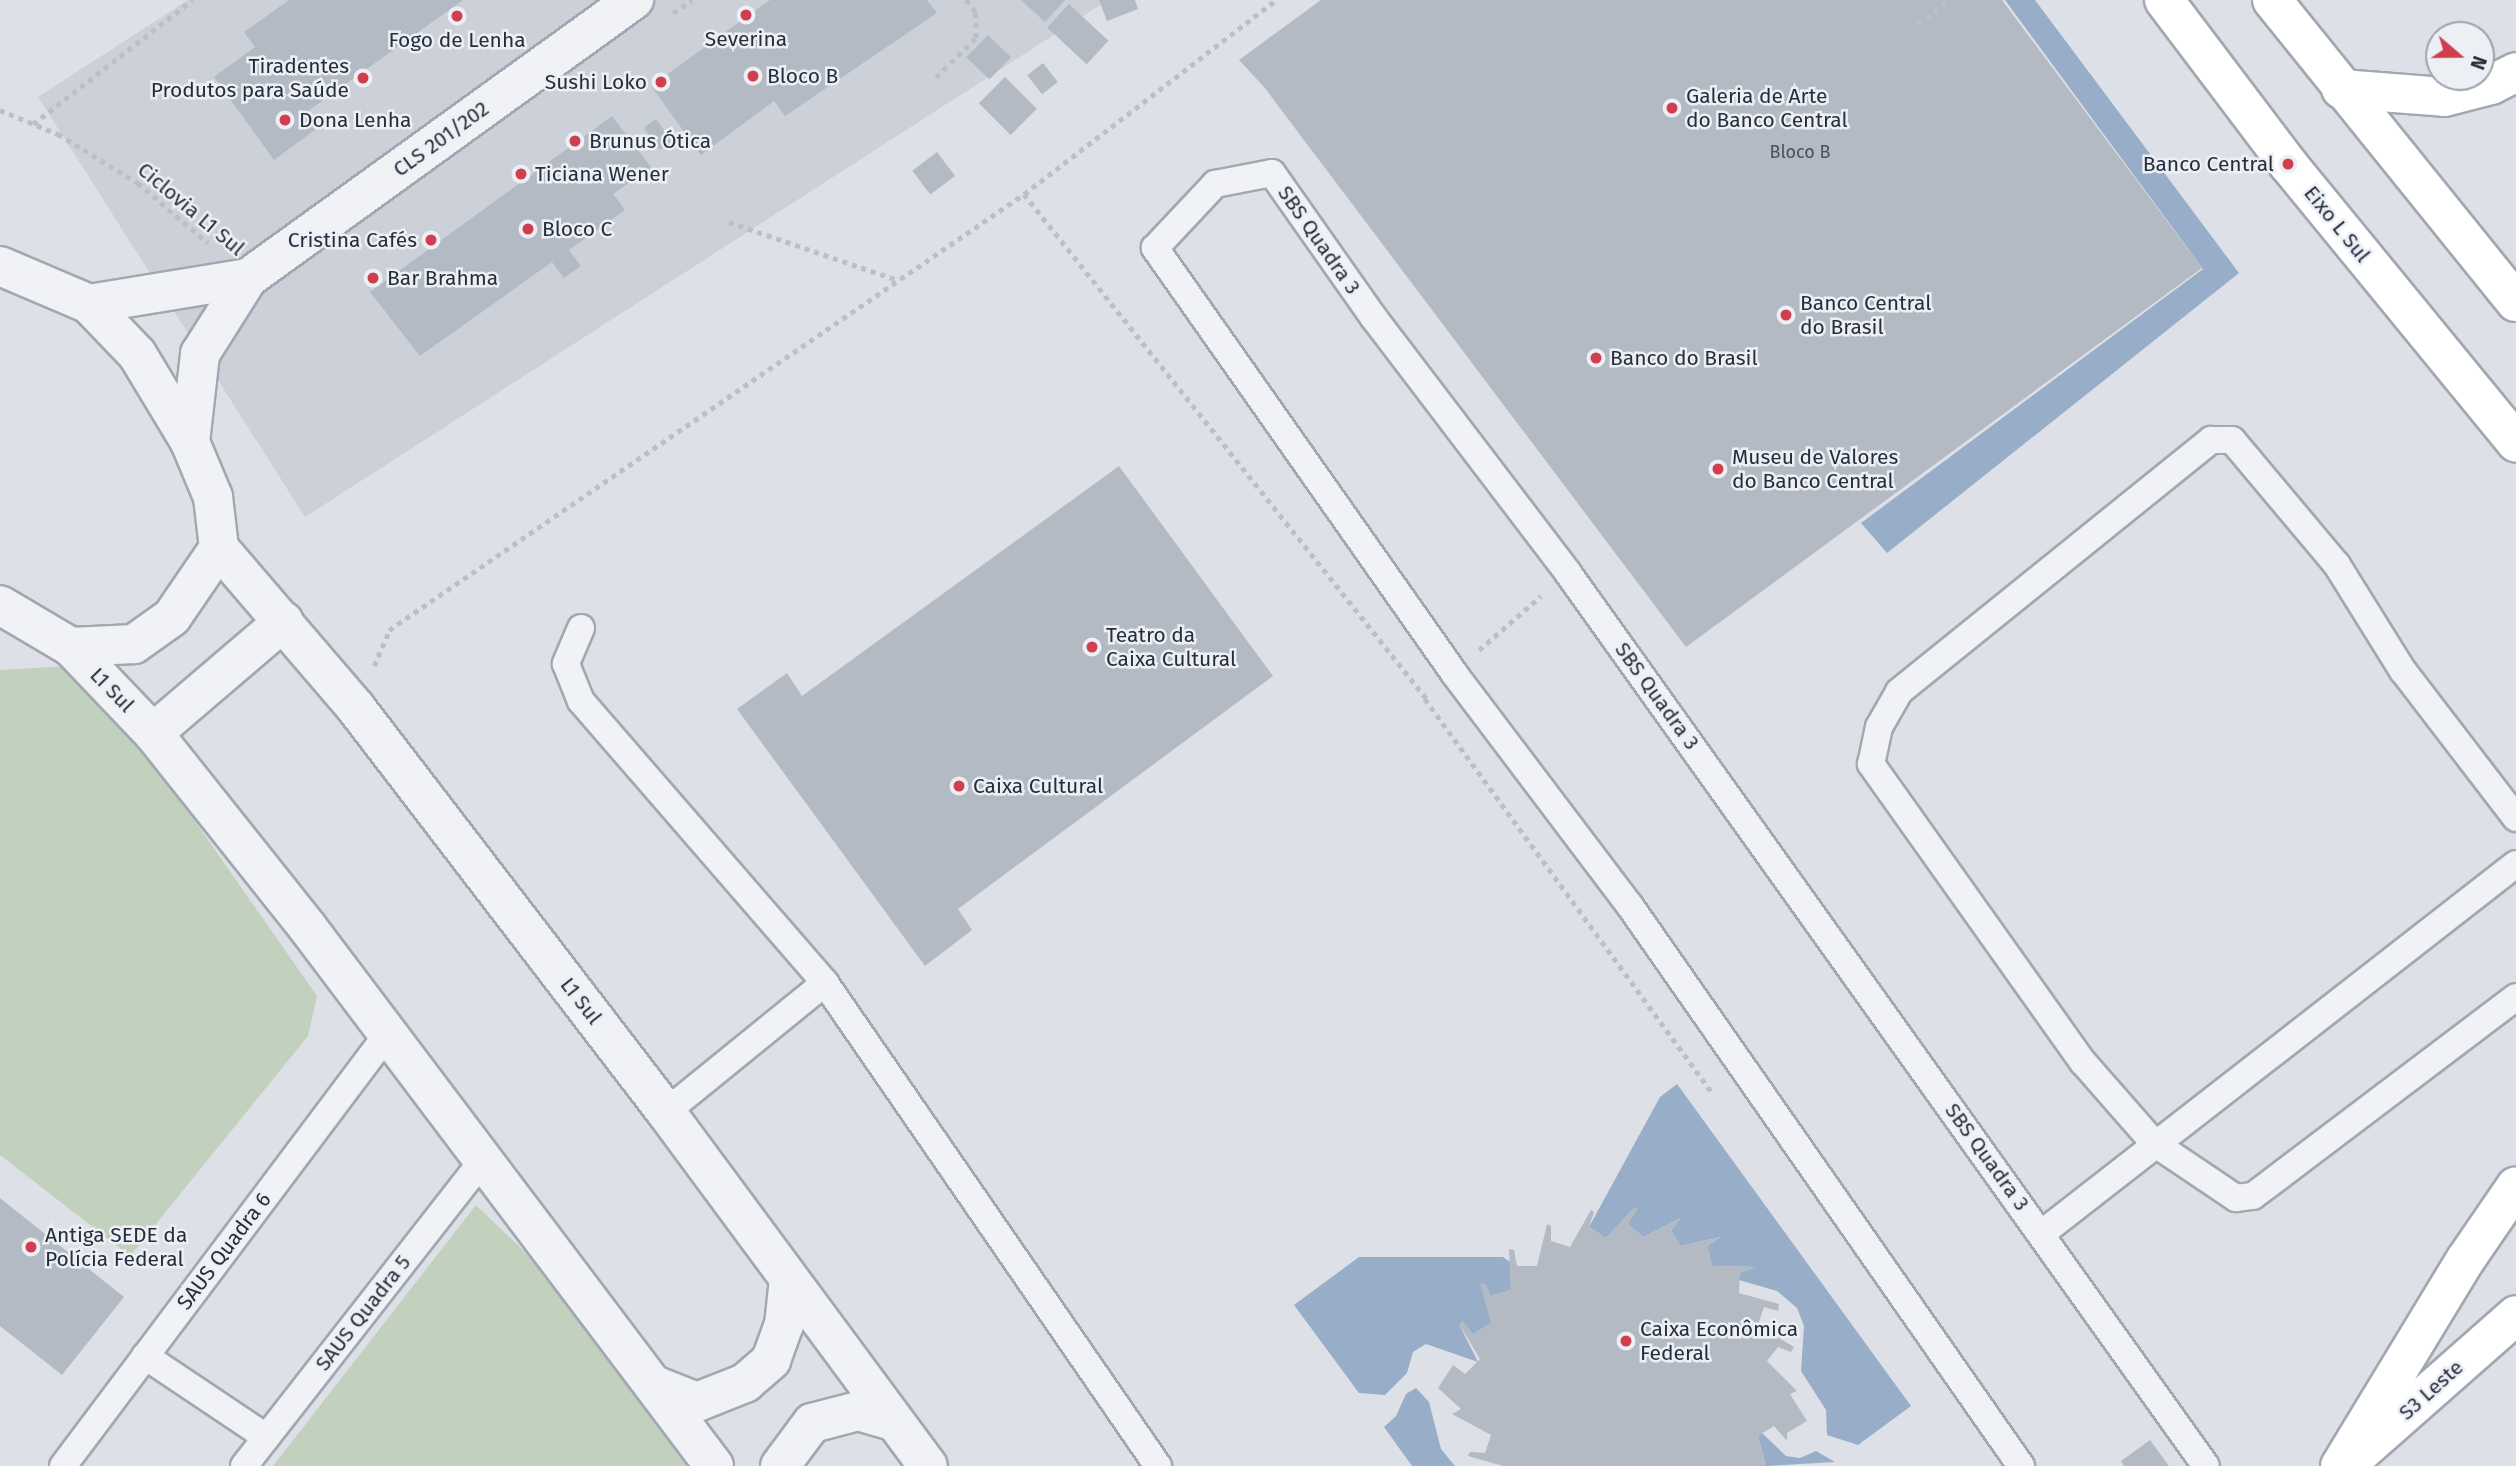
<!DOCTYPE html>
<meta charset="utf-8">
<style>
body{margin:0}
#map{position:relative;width:2516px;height:1466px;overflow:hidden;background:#dde1e7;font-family:"Fira Sans",sans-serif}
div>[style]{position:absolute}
.built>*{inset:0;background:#cbd0d9}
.green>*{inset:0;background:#c2d1be}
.water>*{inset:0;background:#97adc8}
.building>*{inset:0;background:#b4bac4;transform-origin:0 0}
.path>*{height:4.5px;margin-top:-2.25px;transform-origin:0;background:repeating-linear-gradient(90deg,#bbbfc6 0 5px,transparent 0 10px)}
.roads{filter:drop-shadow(2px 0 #a2a8b1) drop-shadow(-2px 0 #a2a8b1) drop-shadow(0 2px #a2a8b1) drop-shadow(0 -2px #a2a8b1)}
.service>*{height:26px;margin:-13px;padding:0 13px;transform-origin:13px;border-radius:13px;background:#f0f2f6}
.tertiary>*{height:38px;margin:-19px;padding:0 19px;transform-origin:19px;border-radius:19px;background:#f0f2f6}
.secondary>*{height:38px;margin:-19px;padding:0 19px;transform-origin:19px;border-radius:19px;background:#fff}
.primary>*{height:38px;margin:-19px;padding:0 19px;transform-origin:19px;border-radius:19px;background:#fff}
.trunk>*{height:38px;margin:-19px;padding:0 19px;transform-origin:19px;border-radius:19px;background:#fff}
.dots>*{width:19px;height:19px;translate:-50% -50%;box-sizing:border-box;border:4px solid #ecf0f5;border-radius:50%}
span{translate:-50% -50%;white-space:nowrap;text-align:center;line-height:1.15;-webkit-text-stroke:5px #ecf0f5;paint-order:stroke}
.number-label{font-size:18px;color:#4a5160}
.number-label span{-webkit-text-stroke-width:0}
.poi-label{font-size:21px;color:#262e3e}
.right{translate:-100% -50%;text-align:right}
.left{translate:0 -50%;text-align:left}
.street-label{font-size:21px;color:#262e3e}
.north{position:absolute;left:2425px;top:21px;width:70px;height:70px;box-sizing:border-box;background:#ecf0f5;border:2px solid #9da2ac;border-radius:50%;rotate:110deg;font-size:19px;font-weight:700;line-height:28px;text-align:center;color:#262e3e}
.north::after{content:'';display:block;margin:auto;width:24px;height:32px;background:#cf3f50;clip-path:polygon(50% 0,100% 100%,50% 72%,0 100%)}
</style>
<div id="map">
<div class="built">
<div style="clip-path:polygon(188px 0,1108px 0,305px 517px,38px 97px)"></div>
</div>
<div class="green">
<div style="clip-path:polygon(86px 665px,317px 996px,308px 1036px,130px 1256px,0 1155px,0 670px)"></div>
<div style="clip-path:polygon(476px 1205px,531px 1258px,687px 1466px,273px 1466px)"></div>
</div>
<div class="water">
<div style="clip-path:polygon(2005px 0,2035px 0,2239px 273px,1887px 553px,1861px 523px,2203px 269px)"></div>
<div style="clip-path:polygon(1677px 1084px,1911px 1406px,1858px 1445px,1827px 1435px,1826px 1410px,1801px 1371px,1804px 1326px,1797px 1308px,1777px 1291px,1739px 1280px,1740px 1273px,1755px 1267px,1712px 1266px,1707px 1246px,1721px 1237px,1680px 1246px,1671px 1230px,1681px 1218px,1643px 1237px,1628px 1224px,1635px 1207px,1606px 1238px,1589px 1227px,1660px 1097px)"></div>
<div style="clip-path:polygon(1359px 1257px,1503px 1257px,1510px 1262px,1511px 1290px,1491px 1296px,1491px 1323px,1473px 1334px,1459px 1324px,1478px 1362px,1426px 1344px,1413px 1352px,1407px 1373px,1385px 1395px,1359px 1393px,1294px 1305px)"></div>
<div style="clip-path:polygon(1416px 1388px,1429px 1402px,1441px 1449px,1455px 1466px,1412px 1466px,1384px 1427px,1396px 1416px,1406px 1394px)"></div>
<div style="clip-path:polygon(1762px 1433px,1786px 1456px,1800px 1458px,1816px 1451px,1835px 1462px,1766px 1466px,1758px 1436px)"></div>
</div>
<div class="building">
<div style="clip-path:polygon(289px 0,463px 0,304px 114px,315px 130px,274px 160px,214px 77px,255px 47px,244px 32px)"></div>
<div style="clip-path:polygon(770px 0,927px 0,937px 13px,785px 116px,774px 101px,701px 155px,651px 86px)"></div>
<div style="clip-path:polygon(1021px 0,1065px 0,1045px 22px)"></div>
<div style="clip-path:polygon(1099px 0,1135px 0,1138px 9px,1107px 21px)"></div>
<div style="clip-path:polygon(1321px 0,2002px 0,2202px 268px,1686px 647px,1264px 87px,1239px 60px)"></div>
<div style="left:1069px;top:4px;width:54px;height:32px;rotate:43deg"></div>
<div style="left:988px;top:35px;width:32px;height:31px;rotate:44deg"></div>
<div style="left:1043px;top:63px;width:24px;height:20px;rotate:52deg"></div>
<div style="left:1005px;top:77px;width:45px;height:37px;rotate:45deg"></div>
<div style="clip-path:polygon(612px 116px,651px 167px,613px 194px,625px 210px,569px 250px,581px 266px,564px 278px,552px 262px,420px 356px,370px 292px)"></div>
<div style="left:656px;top:119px;width:27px;height:15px;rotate:54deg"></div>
<div style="left:937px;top:152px;width:30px;height:31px;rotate:53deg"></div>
<div style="clip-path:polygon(1119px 466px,1273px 676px,958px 909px,972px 930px,925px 966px,737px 709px,787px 673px,802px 696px)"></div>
<div style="clip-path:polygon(0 1198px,124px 1297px,62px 1375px,0 1326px)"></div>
<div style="clip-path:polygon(1635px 1207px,1638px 1209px,1628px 1224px,1643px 1237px,1681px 1218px,1671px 1230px,1680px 1246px,1721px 1237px,1707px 1246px,1712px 1266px,1756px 1267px,1740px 1273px,1739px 1293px,1779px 1304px,1778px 1311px,1764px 1307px,1758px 1325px,1794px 1347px,1791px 1352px,1778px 1347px,1767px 1361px,1797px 1391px,1790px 1394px,1807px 1421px,1787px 1433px,1787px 1441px,1774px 1426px,1758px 1436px,1766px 1466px,1503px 1466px,1468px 1456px,1470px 1452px,1485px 1453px,1491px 1435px,1452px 1414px,1461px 1409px,1438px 1388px,1453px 1365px,1465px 1374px,1480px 1359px,1459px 1324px,1463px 1321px,1473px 1334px,1491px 1323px,1480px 1284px,1485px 1283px,1491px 1296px,1511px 1290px,1509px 1249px,1514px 1250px,1517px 1266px,1537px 1266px,1547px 1224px,1551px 1226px,1551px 1241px,1570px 1247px,1591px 1210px,1594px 1212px,1589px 1227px,1606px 1238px)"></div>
<div style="clip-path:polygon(2150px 1440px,2169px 1466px,2124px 1466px,2121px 1461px)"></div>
</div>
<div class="path">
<div style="left:673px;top:13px;width:23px;rotate:-34deg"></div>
<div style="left:1918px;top:24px;width:39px;rotate:-38deg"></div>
<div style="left:936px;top:77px;width:56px;rotate:-44.3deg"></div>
<div style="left:976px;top:38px;width:26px;rotate:-92deg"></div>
<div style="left:975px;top:12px;width:15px;rotate:-127deg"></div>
<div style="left:0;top:110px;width:63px;rotate:22.5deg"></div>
<div style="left:58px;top:134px;width:94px;rotate:31.5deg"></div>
<div style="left:138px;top:183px;width:92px;rotate:40.6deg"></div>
<div style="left:33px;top:124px;width:202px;rotate:-37.9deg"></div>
<div style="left:1024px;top:194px;width:645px;rotate:51.42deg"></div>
<div style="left:729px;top:222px;width:178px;rotate:19deg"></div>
<div style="left:1479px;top:650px;width:82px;rotate:-41.1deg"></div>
<div style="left:374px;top:666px;width:39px;rotate:-67deg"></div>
<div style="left:389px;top:630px;width:770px;rotate:-34.47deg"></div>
<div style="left:1024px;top:194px;width:318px;rotate:-37.6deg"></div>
<div style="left:1425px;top:699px;width:490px;rotate:53.9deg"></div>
</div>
<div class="roads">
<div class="service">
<div style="left:581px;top:628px;width:39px;rotate:113deg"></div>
<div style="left:566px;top:664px;width:40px;rotate:68deg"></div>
<div style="left:581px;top:701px;width:373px;rotate:49.1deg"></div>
<div style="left:825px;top:983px;width:587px;rotate:55.42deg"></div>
<div style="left:2516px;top:818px;width:185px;rotate:-127.5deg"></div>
<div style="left:2403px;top:671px;width:125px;rotate:-121.9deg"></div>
<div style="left:2337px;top:565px;width:163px;rotate:-130deg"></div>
<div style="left:2232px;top:440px;width:21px;rotate:180deg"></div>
<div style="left:2211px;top:440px;width:401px;rotate:141.1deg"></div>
<div style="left:1899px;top:692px;width:40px;rotate:119.7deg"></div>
<div style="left:1879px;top:727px;width:38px;rotate:102deg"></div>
<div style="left:1871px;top:764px;width:366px;rotate:54.6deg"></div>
<div style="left:2083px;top:1062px;width:108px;rotate:48.8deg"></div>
<div style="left:2154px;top:1143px;width:99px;rotate:33.9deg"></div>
<div style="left:2236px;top:1198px;width:17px;rotate:-7deg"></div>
<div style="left:2253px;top:1196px;width:330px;rotate:-37.1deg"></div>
<div style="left:666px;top:1112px;width:205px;rotate:-39.1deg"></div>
<div style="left:2041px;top:1234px;width:602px;rotate:-37.92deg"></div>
<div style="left:145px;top:1356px;width:146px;rotate:33.8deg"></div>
<div style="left:63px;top:1466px;width:538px;rotate:-53.09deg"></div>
<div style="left:244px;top:1466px;width:387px;rotate:-52deg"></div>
<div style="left:2021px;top:1466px;width:683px;rotate:-124.92deg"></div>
<div style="left:1630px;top:906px;width:292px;rotate:-127.1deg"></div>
<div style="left:1454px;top:673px;width:520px;rotate:-125.13deg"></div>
<div style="left:1155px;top:248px;width:88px;rotate:-46.8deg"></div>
<div style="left:1215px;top:184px;width:58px;rotate:-10.9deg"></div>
<div style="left:1272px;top:173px;width:177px;rotate:54.9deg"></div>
<div style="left:1374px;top:318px;width:320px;rotate:52.7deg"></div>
<div style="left:1568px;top:573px;width:1097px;rotate:54.46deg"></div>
</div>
<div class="tertiary">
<div style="left:0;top:266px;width:97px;rotate:23.1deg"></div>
<div style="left:89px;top:304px;width:69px;rotate:46.2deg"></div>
<div style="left:137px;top:354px;width:103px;rotate:58.9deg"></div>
<div style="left:190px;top:442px;width:60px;rotate:67.3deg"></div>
<div style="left:213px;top:497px;width:51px;rotate:83.3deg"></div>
<div style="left:219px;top:548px;width:83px;rotate:124.3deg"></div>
<div style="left:172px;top:617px;width:47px;rotate:144.6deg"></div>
<div style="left:134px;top:644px;width:63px;rotate:177.3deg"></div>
<div style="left:71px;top:647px;width:82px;rotate:-149.4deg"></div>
<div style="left:89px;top:304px;width:161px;rotate:-9.3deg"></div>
<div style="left:190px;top:442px;width:89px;rotate:-83.5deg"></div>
<div style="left:200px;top:354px;width:90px;rotate:-57.7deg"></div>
<div style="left:248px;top:278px;width:476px;rotate:-35.8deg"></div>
<div style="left:219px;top:548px;width:211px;rotate:49.4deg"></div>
<div style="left:356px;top:708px;width:509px;rotate:52.5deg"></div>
<div style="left:666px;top:1112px;width:440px;rotate:53.5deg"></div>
<div style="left:71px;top:647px;width:119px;rotate:46.4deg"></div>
<div style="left:153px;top:733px;width:249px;rotate:51.5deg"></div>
<div style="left:308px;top:928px;width:674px;rotate:52.96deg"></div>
<div style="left:153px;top:733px;width:172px;rotate:-40.5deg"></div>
<div style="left:654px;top:1385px;width:46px;rotate:21.6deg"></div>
<div style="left:697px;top:1402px;width:52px;rotate:-21.6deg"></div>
<div style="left:745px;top:1383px;width:35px;rotate:-41deg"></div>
<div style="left:771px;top:1360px;width:37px;rotate:-70deg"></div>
<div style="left:784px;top:1325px;width:46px;rotate:-83.8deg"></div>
<div style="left:780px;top:1466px;width:54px;rotate:-53.3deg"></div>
<div style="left:812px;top:1423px;width:48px;rotate:-14.6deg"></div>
<div style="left:858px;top:1411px;width:36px;rotate:16deg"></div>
</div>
<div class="secondary">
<div style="left:2345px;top:1466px;width:228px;rotate:-41.4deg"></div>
</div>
<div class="primary">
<div style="left:2164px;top:0;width:206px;rotate:52.9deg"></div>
<div style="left:2288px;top:164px;width:360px;rotate:50.7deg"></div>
<div style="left:2272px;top:0;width:388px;rotate:51.1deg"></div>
<div style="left:2340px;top:1466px;width:242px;rotate:-58.7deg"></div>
<div style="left:2466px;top:1259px;width:88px;rotate:-55.6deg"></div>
</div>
<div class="trunk">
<div style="left:2341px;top:89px;width:103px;rotate:4.4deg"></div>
<div style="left:2444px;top:97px;width:49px;rotate:-14.3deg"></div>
<div style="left:2491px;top:85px;width:28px;rotate:-27deg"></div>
</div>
</div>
<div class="dots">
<div style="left:746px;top:15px;background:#cf3f50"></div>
<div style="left:457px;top:16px;background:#cf3f50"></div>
<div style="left:753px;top:76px;background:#cf3f50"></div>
<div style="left:363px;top:78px;background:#cf3f50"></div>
<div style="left:661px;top:82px;background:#cf3f50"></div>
<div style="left:1672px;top:108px;background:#cf3f50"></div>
<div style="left:285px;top:120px;background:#cf3f50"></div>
<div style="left:575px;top:141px;background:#cf3f50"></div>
<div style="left:2288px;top:164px;background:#cf3f50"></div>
<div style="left:521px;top:174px;background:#cf3f50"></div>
<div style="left:528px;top:229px;background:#cf3f50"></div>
<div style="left:431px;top:240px;background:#cf3f50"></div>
<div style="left:373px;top:278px;background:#cf3f50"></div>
<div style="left:1786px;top:315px;background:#cf3f50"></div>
<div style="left:1596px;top:358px;background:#cf3f50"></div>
<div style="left:1718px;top:469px;background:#cf3f50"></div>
<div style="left:1092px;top:647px;background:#cf3f50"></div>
<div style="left:959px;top:786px;background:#cf3f50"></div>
<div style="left:31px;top:1247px;background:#cf3f50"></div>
<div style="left:1626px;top:1341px;background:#cf3f50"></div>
</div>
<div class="number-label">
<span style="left:1800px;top:152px">Bloco B</span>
</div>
<div class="poi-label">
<span style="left:746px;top:39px">Severina</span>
<span style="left:457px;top:40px">Fogo de Lenha</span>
<span class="right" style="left:349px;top:78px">Tiradentes<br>Produtos para Saúde</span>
<span class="left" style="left:767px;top:76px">Bloco B</span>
<span class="right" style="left:647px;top:82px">Sushi Loko</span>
<span class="left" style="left:1686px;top:108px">Galeria de Arte<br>do Banco Central</span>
<span class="left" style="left:299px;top:120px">Dona Lenha</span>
<span class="left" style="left:589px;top:141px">Brunus Ótica</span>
<span class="right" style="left:2274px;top:164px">Banco Central</span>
<span class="left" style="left:535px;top:174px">Ticiana Wener</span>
<span class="left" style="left:542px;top:229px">Bloco C</span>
<span class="right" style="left:417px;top:240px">Cristina Cafés</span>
<span class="left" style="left:387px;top:278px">Bar Brahma</span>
<span class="left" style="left:1800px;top:315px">Banco Central<br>do Brasil</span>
<span class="left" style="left:1610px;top:358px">Banco do Brasil</span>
<span class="left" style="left:1732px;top:469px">Museu de Valores<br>do Banco Central</span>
<span class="left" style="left:1106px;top:647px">Teatro da<br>Caixa Cultural</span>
<span class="left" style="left:973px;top:786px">Caixa Cultural</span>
<span class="left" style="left:45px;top:1247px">Antiga SEDE da<br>Polícia Federal</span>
<span class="left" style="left:1640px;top:1341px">Caixa Econômica<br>Federal</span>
</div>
<div class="street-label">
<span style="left:441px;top:139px;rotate:-36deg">CLS 201/202</span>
<span style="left:191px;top:209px;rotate:40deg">Ciclovia L1 Sul</span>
<span style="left:2337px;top:224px;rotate:51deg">Eixo L Sul</span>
<span style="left:1319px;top:240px;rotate:55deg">SBS Quadra 3</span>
<span style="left:112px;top:690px;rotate:46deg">L1 Sul</span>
<span style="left:1657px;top:696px;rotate:54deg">SBS Quadra 3</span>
<span style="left:581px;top:1001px;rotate:52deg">L1 Sul</span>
<span style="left:1987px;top:1157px;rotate:54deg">SBS Quadra 3</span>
<span style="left:224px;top:1251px;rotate:-53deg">SAUS Quadra 6</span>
<span style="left:363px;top:1313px;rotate:-52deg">SAUS Quadra 5</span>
<span style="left:2431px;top:1390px;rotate:-42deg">S3 Leste</span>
</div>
<div class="north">N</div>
</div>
